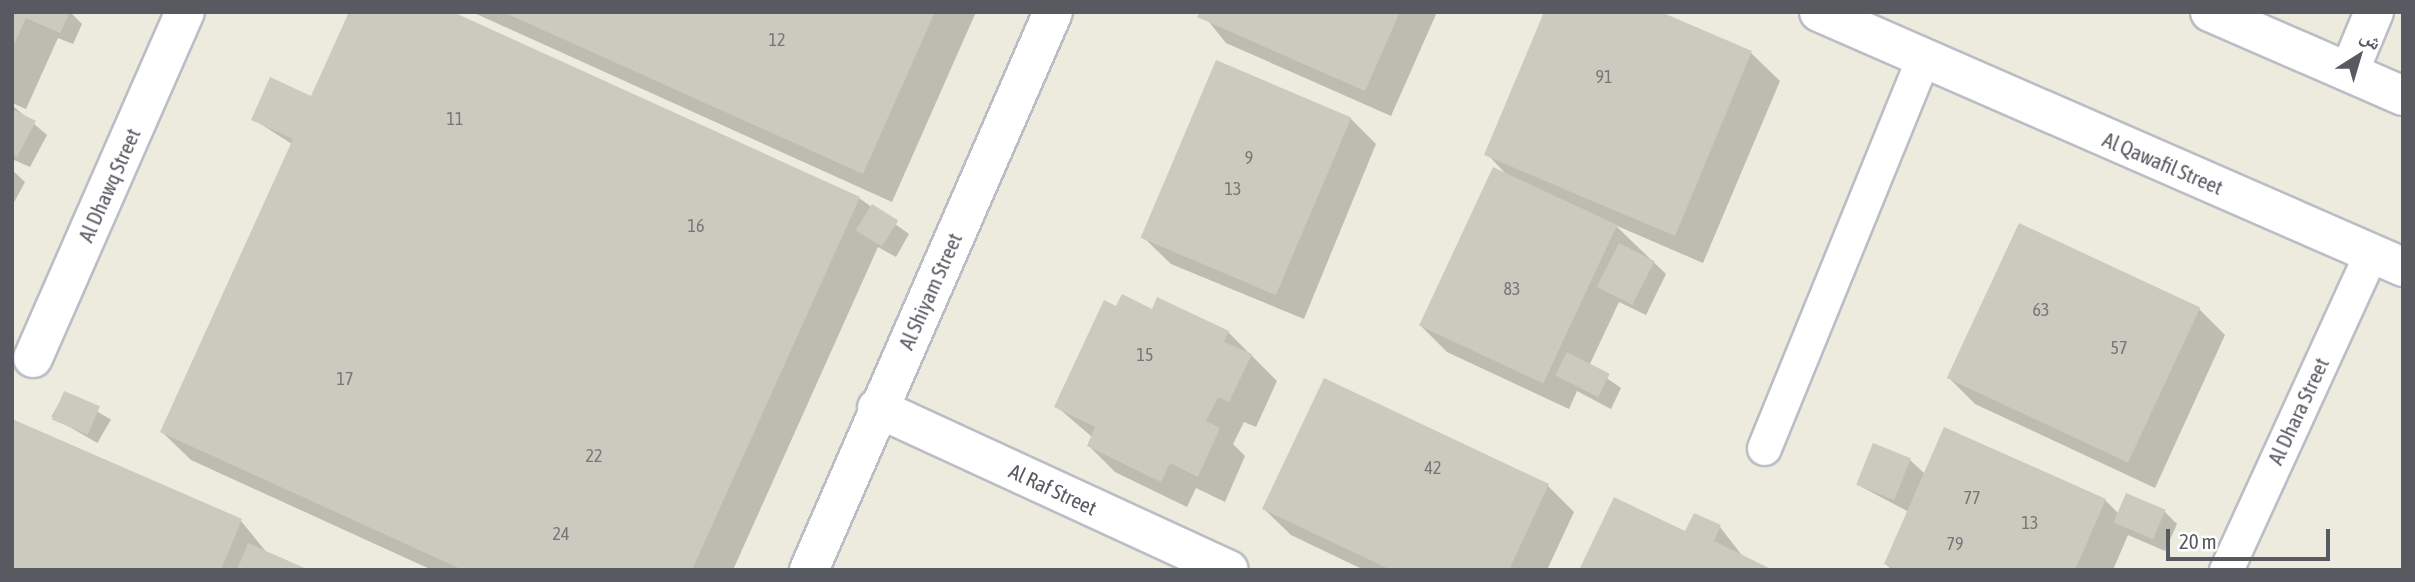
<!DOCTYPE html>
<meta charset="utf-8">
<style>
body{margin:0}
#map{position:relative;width:2415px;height:582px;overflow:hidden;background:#edebde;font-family:"Asap Condensed","Noto Naskh Arabic",sans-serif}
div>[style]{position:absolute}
.shadow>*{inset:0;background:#0003;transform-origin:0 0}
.building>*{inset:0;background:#cccabf;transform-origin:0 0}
.roads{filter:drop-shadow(2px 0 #bbbdc4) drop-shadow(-2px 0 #bbbdc4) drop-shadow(0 2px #bbbdc4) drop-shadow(0 -2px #bbbdc4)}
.service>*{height:33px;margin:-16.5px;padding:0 16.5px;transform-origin:16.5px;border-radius:16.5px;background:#fff}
.minor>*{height:38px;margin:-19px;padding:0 19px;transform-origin:19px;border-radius:19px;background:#fff}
span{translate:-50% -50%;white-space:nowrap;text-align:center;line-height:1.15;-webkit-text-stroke:7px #fff;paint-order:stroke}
.number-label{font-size:18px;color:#747678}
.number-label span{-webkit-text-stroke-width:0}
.street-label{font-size:21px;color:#575a61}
.frame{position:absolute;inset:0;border:14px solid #575a61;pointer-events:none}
.north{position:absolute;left:2324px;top:21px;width:70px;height:70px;-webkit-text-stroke:5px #fff;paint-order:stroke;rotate:37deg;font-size:19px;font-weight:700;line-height:28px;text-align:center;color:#575a61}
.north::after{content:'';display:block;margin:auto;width:24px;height:32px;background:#575a61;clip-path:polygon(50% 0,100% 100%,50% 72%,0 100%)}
.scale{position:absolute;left:2166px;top:529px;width:164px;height:32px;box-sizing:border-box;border:4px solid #575a61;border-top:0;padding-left:9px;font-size:21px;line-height:24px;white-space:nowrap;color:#575a61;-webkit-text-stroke:5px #fff;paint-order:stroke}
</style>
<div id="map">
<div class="shadow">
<div style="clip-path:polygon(12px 12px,70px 12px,82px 24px,73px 44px,58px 38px,26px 109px,12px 103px)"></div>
<div style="clip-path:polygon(472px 12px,976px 12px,892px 202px)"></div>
<div style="clip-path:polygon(1201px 12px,1437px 12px,1391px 116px,1226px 43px)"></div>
<div style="clip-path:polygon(1539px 12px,1657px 12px,1751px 53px,1780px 81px,1703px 263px,1615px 225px,1666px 274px,1646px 315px,1619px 302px,1589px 366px,1621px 388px,1611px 409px,1577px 391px,1569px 409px,1447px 352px,1421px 326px,1507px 175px,1487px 154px,1545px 15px)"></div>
<div style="clip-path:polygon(310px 97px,859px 198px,909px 234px,896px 257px,878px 247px,733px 570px,432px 570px,191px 460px,162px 432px,292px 144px,253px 119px)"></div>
<div style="clip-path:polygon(12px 105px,47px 135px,30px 167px,12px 159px)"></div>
<div style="clip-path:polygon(1350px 118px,1376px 144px,1304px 319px,1171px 264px,1144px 238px)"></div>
<div style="clip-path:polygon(12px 170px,25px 182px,12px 206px)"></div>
<div style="clip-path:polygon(1117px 308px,1228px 332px,1277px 381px,1256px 427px,1244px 422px,1233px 444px,1245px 456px,1225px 502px,1196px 488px,1187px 507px,1115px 472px,1089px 446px,1092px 437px,1056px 406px)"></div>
<div style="clip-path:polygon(2199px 309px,2225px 335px,2155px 488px,1975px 404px,1949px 378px)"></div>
<div style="left:65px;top:393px;width:53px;height:27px;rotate:30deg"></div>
<div style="clip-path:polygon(13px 421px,241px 521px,268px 554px,305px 570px,12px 570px)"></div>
<div style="clip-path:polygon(1874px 445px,1910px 460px,1925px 474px,2105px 500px,2118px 513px,2165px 512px,2177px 524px,2165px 551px,2128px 535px,2113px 570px,1892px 570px,1886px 564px,1909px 512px,1858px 485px)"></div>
<div style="clip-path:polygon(1548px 486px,1574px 512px,1547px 570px,1364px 570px,1291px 535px,1264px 509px)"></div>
<div style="clip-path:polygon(1695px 515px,1720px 527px,1744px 558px,1686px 534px)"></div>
</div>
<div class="building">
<div style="clip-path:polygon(12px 12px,70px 12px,60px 33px,26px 18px,12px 49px)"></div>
<div style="clip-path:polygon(349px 12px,453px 12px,860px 197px,692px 570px,463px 570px,160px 432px,293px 139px,251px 120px,270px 77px,311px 96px)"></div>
<div style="clip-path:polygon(503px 12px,935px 12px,863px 174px)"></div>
<div style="clip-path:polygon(1200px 12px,1400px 12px,1365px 91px,1197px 17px)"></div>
<div style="clip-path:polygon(1544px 12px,1661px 12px,1752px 51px,1675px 236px,1484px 155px)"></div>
<div style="left:1216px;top:60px;width:147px;height:193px;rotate:23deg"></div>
<div style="clip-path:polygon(12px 109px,36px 121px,17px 157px,12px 154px)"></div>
<div style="left:1493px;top:167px;width:137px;height:175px;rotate:25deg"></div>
<div style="left:872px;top:204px;width:31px;height:31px;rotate:32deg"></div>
<div style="left:2019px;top:223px;width:200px;height:171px;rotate:25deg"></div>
<div style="left:1619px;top:243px;width:40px;height:49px;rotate:27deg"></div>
<div style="clip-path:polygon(1122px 294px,1152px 309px,1157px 297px,1229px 331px,1224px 342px,1252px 354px,1229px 402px,1218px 397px,1206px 421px,1220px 428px,1198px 477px,1170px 463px,1161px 482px,1087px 446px,1095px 427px,1054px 407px,1104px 300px,1116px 306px)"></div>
<div style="left:1567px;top:352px;width:48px;height:26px;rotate:27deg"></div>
<div style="clip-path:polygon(1324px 378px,1549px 484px,1509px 570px,1391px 570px,1262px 509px)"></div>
<div style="left:64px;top:391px;width:39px;height:31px;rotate:23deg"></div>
<div style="clip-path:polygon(12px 419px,242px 519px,221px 570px,12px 570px)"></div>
<div style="clip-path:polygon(1944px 427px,2106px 499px,2075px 570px,1897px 570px,1884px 564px)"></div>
<div style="left:1873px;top:443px;width:41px;height:45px;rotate:22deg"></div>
<div style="left:2126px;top:493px;width:43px;height:32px;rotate:23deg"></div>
<div style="clip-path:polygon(1614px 497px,1685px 531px,1694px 513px,1721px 525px,1714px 541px,1773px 570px,1579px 570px)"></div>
<div style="clip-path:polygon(248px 543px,309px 570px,237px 570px)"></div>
</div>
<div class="roads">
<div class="service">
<div style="left:1764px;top:448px;width:420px;rotate:-67.8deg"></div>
<div style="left:2226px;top:570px;width:349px;rotate:-65.4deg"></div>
</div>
<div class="minor">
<div style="left:1819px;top:12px;width:637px;rotate:23.59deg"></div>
<div style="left:2210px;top:12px;width:210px;rotate:23.5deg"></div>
<div style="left:2349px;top:72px;width:65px;rotate:-67.4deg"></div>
<div style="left:33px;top:358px;width:378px;rotate:-66.3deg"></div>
<div style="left:877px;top:408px;width:387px;rotate:24.7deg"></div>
<div style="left:809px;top:570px;width:609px;rotate:-66.38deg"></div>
</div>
</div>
<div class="number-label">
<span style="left:777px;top:40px">12</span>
<span style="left:1604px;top:77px">91</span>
<span style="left:455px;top:119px">11</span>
<span style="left:1249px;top:158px">9</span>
<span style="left:1233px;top:189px">13</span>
<span style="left:696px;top:226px">16</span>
<span style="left:1512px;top:289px">83</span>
<span style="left:2041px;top:310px">63</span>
<span style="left:2119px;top:348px">57</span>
<span style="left:1145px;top:355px">15</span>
<span style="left:345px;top:379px">17</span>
<span style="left:594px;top:456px">22</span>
<span style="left:1433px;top:468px">42</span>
<span style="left:1972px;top:498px">77</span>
<span style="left:2030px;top:523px">13</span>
<span style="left:561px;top:534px">24</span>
<span style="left:1955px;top:544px">79</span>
</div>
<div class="street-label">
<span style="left:2163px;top:163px;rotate:23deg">Al Qawafil Street</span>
<span style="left:109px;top:185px;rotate:-66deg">Al Dhawq Street</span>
<span style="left:930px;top:291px;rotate:-66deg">Al Shiyam Street</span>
<span style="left:2298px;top:411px;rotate:-65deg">Al Dhara Street</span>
<span style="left:1053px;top:489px;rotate:25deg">Al Raf Street</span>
</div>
<div class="frame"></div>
<div class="north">ش</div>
<div class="scale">20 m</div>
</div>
